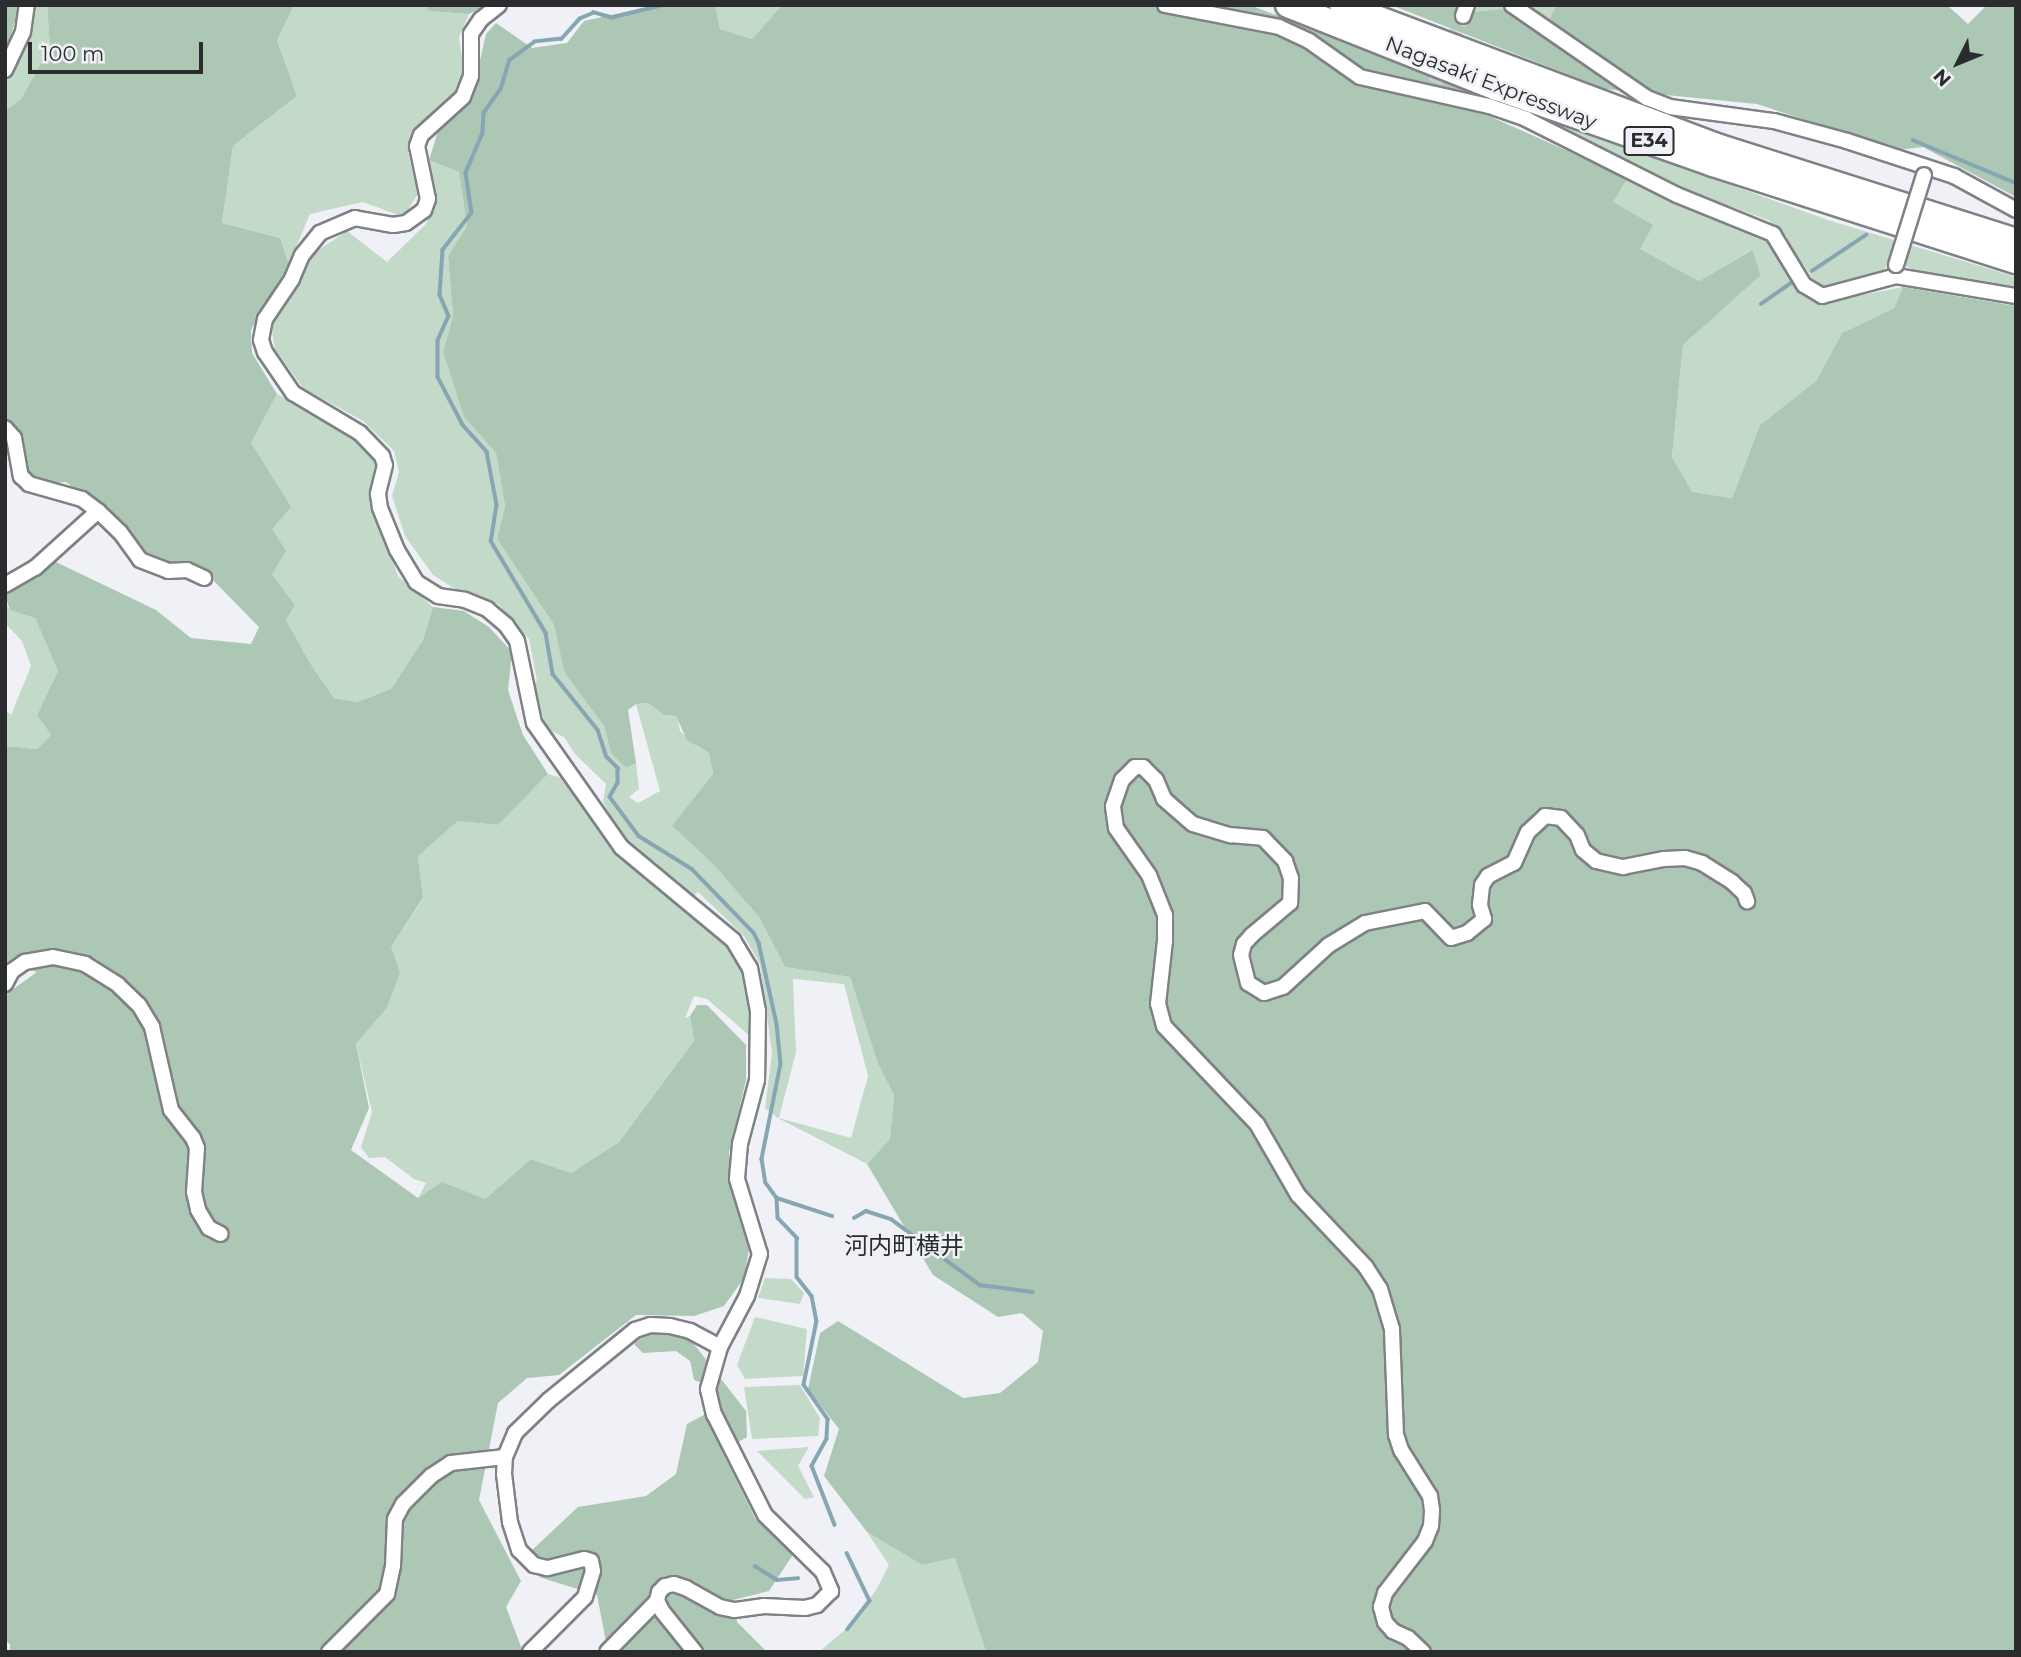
<!DOCTYPE html>
<meta charset="utf-8">
<style>
body{margin:0}
#map{position:relative;width:2021px;height:1657px;overflow:hidden;background:#eff1f7;font-family:Montserrat,"Noto Sans JP",sans-serif}
div>[style]{position:absolute}
.green>*{inset:0;background:#c3dac9}
.forest>*{inset:0;background:#acc7b3}
.stream>*{height:3.5px;margin:-1.75px;padding:0 1.75px;transform-origin:1.75px;border-radius:1.75px;background:#86a6b3}
.minor-tunnel>*{height:14px;margin-top:-7px;transform-origin:0;background:repeating-linear-gradient(90deg,#c8cacf 0 14px,transparent 0 21px)}
.roads{filter:drop-shadow(2px 0 #7f8186) drop-shadow(-2px 0 #7f8186) drop-shadow(0 2px #7f8186) drop-shadow(0 -2px #7f8186)}
.minor>*{height:14px;margin:-7px;padding:0 7px;transform-origin:7px;border-radius:7px;background:#fff}
.motorway>*{height:24px;margin:-12px;padding:0 12px;transform-origin:12px;border-radius:12px;background:#fff}
.bridges{filter:drop-shadow(2px 0 #7f8186) drop-shadow(-2px 0 #7f8186) drop-shadow(0 2px #7f8186) drop-shadow(0 -2px #7f8186)}
.minor-bridge>*{height:14px;margin:-7px;padding:0 7px;transform-origin:7px;border-radius:7px;background:#fff}
span{translate:-50% -50%;white-space:nowrap;text-align:center;line-height:1.15;-webkit-text-stroke:5px #eff1f7;paint-order:stroke}
.shield-label span{padding:2px 5px;background:#eff1f7;border:2px solid;border-radius:5px;-webkit-text-stroke-width:0}
.shield-label{font-size:19px;color:#2b2c2e;font-weight:700}
.street-label{font-size:21px;color:#2b2c2e}
.quarter-label{font-size:24px;color:#2b2c2e}
.frame{position:absolute;inset:0;border:7px solid #2b2c2e;pointer-events:none}
.north{position:absolute;left:1923px;top:28px;width:70px;height:70px;-webkit-text-stroke:5px #eff1f7;paint-order:stroke;rotate:227deg;font-size:19px;font-weight:700;line-height:28px;text-align:center;color:#2b2c2e}
.north::after{content:'';display:block;margin:auto;width:24px;height:32px;background:#2b2c2e;clip-path:polygon(50% 0,100% 100%,50% 72%,0 100%)}
.scale{position:absolute;left:28px;top:42px;width:175px;height:32px;box-sizing:border-box;border:4px solid #2b2c2e;border-top:0;padding-left:9px;font-size:21px;line-height:24px;white-space:nowrap;color:#2b2c2e;-webkit-text-stroke:5px #eff1f7;paint-order:stroke}
</style>
<div id="map">
<div class="green">
<div style="clip-path:polygon(18px 5px,47px 5px,50px 47px,21px 99px,5px 111px,5px 52px,15px 26px)"></div>
<div style="clip-path:polygon(294px 5px,426px 5px,428px 11px,469px 14px,459px 37px,464px 73px,454px 98px,415px 128px,408px 152px,418px 194px,403px 217px,363px 202px,310px 214px,289px 264px,280px 238px,222px 223px,233px 146px,297px 96px,277px 40px)"></div>
<div style="clip-path:polygon(715px 5px,782px 5px,752px 39px,720px 29px)"></div>
<div style="clip-path:polygon(1457px 5px,1557px 5px,1558px 7px,1543px 32px,1466px 13px)"></div>
<div style="clip-path:polygon(1517px 108px,1828px 220px,2016px 277px,2016px 287px,1917px 272px,1892px 259px,1883px 271px,1833px 290px,1817px 286px,1803px 264px,1792px 270px,1804px 293px,1823px 303px,1903px 287px,1894px 308px,1842px 333px,1816px 381px,1760px 425px,1732px 498px,1691px 492px,1672px 457px,1683px 345px,1761px 275px,1751px 250px,1699px 281px,1640px 249px,1612px 203px,1628px 178px,1757px 231px,1774px 244px,1788px 237px,1768px 220px,1681px 188px)"></div>
<div style="clip-path:polygon(evenodd,429px 160px,459px 172px,467px 226px,448px 256px,453px 316px,443px 352px,464px 417px,496px 453px,505px 506px,497px 539px,554px 625px,564px 672px,604px 726px,611px 753px,626px 768px,636px 763px,639px 789px,629px 797px,638px 803px,660px 791px,636px 704px,648px 703px,664px 715px,677px 716px,680px 731px,698px 747px,709px 753px,713px 774px,673px 827px,714px 865px,759px 917px,785px 967px,850px 977px,878px 1064px,894px 1095px,890px 1139px,867px 1164px,778px 1118px,765px 1108px,772px 1053px,760px 964px,744px 936px,698px 892px,692px 898px,660px 874px,621px 835px,603px 802px,606px 784px,575px 754px,564px 737px,546px 729px,534px 684px,537px 681px,529px 639px,498px 604px,455px 589px,433px 575px,405px 536px,392px 496px,399px 472px,394px 451px,363px 421px,303px 388px,275px 349px,271px 326px,314px 253px,347px 231px,387px 262px,425px 225px,437px 201px,429px 160px,793px 979px,844px 984px,868px 1076px,851px 1138px,779px 1118px,796px 1052px,793px 979px)"></div>
<div style="clip-path:polygon(277px 394px,337px 426px,371px 455px,378px 470px,370px 496px,398px 576px,433px 607px,423px 640px,391px 689px,357px 702px,334px 698px,310px 663px,286px 620px,295px 605px,272px 574px,272px 529px,251px 443px)"></div>
<div style="clip-path:polygon(5px 603px,10px 610px,35px 618px,58px 671px,37px 715px,51px 735px,37px 749px,5px 746px,5px 709px,11px 715px,31px 666px,22px 641px,5px 623px)"></div>
<div style="clip-path:polygon(548px 774px,562px 778px,624px 862px,698px 916px,733px 947px,746px 971px,751px 1037px,707px 999px,694px 996px,685px 1018px,690px 1016px,694px 1041px,619px 1142px,571px 1173px,531px 1159px,485px 1199px,442px 1183px,418px 1198px,426px 1183px,414px 1179px,385px 1157px,369px 1158px,361px 1147px,372px 1112px,356px 1044px,386px 1009px,391px 947px,423px 899px,418px 856px,458px 821px,498px 825px)"></div>
<div style="clip-path:polygon(765px 1278px,791px 1279px,804px 1293px,800px 1304px,758px 1298px)"></div>
<div style="clip-path:polygon(755px 1317px,807px 1329px,803px 1376px,745px 1379px,737px 1365px)"></div>
<div style="clip-path:polygon(800px 1385px,820px 1418px,818px 1436px,752px 1439px,744px 1387px)"></div>
<div style="clip-path:polygon(809px 1447px,798px 1466px,814px 1497px,805px 1499px,757px 1451px)"></div>
<div style="clip-path:polygon(867px 1532px,922px 1565px,955px 1558px,986px 1652px,819px 1652px,847px 1628px,876px 1590px,889px 1565px)"></div>
</div>
<div class="forest">
<div style="clip-path:polygon(5px 5px,18px 5px,19px 10px,5px 52px)"></div>
<div style="clip-path:polygon(47px 5px,294px 5px,277px 40px,297px 96px,233px 146px,222px 223px,280px 238px,289px 264px,251px 330px,252px 353px,277px 394px,251px 443px,291px 507px,272px 529px,286px 551px,272px 574px,295px 605px,286px 620px,310px 663px,334px 698px,357px 702px,391px 689px,423px 640px,433px 607px,464px 611px,489px 627px,512px 652px,508px 690px,523px 735px,548px 774px,498px 825px,458px 821px,418px 856px,423px 898px,391px 947px,400px 973px,386px 1009px,356px 1044px,369px 1108px,351px 1150px,418px 1198px,442px 1182px,485px 1199px,531px 1159px,571px 1173px,619px 1142px,694px 1041px,690px 1016px,697px 1005px,707px 1005px,746px 1045px,746px 1080px,729px 1152px,732px 1194px,749px 1250px,744px 1278px,724px 1306px,694px 1316px,636px 1315px,559px 1375px,527px 1378px,498px 1403px,479px 1500px,521px 1581px,506px 1607px,523px 1652px,10px 1652px,10px 1644px,5px 1640px,5px 995px,37px 972px,5px 964px,5px 746px,37px 749px,51px 735px,37px 715px,58px 671px,35px 618px,10px 610px,5px 596px,13px 582px,56px 562px,156px 610px,191px 638px,251px 644px,259px 627px,204px 571px,167px 565px,139px 554px,106px 512px,66px 482px,43px 484px,27px 474px,17px 429px,5px 423px,5px 111px,21px 99px,50px 47px)"></div>
<div style="clip-path:polygon(426px 5px,486px 5px,469px 14px,428px 11px)"></div>
<div style="clip-path:polygon(656px 5px,715px 5px,720px 29px,752px 39px,782px 5px,1250px 5px,1474px 93px,1489px 116px,1628px 178px,1613px 202px,1653px 225px,1640px 249px,1699px 281px,1752px 250px,1761px 275px,1683px 345px,1672px 457px,1692px 492px,1732px 498px,1760px 425px,1816px 381px,1842px 333px,1894px 308px,1903px 287px,2016px 306px,2016px 1652px,986px 1652px,955px 1558px,922px 1565px,867px 1532px,824px 1476px,839px 1429px,808px 1389px,820px 1333px,838px 1321px,963px 1398px,1000px 1393px,1038px 1362px,1043px 1331px,1022px 1313px,998px 1317px,933px 1275px,867px 1164px,890px 1139px,894px 1095px,878px 1064px,850px 977px,785px 967px,759px 917px,714px 865px,672px 826px,713px 774px,709px 753px,687px 740px,676px 716px,664px 715px,648px 703px,636px 704px,628px 710px,636px 763px,626px 768px,611px 753px,604px 726px,564px 672px,554px 625px,497px 539px,505px 506px,496px 453px,464px 417px,443px 352px,453px 316px,448px 256px,467px 226px,459px 172px,429px 160px,438px 131px,472px 96px,486px 34px,496px 23px,532px 48px,567px 43px,584px 21px)"></div>
<div style="clip-path:polygon(1391px 5px,1457px 5px,1466px 13px,1504px 9px,1543px 32px,1557px 5px,1947px 5px,1968px 24px,1987px 5px,2016px 5px,2016px 197px,1923px 147px,1897px 150px,1757px 104px,1605px 89px)"></div>
<div style="clip-path:polygon(653px 1329px,690px 1339px,746px 1411px,747px 1437px,722px 1451px,756px 1520px,794px 1553px,769px 1591px,733px 1600px,737px 1622px,767px 1652px,608px 1652px,597px 1595px,539px 1577px,532px 1550px,578px 1507px,646px 1496px,676px 1474px,687px 1424px,717px 1408px,715px 1387px,694px 1380px,690px 1361px,676px 1351px,643px 1353px,634px 1344px)"></div>
</div>
<div class="stream">
<div style="left:665px;top:5px;width:55px;rotate:166.2deg"></div>
<div style="left:612px;top:18px;width:19px;rotate:-164deg"></div>
<div style="left:594px;top:13px;width:15px;rotate:157deg"></div>
<div style="left:580px;top:19px;width:27px;rotate:132deg"></div>
<div style="left:562px;top:39px;width:27px;rotate:174deg"></div>
<div style="left:535px;top:42px;width:31px;rotate:144deg"></div>
<div style="left:510px;top:60px;width:30px;rotate:107deg"></div>
<div style="left:501px;top:89px;width:29px;rotate:125deg"></div>
<div style="left:484px;top:113px;width:20px;rotate:93deg"></div>
<div style="left:483px;top:133px;width:43px;rotate:113deg"></div>
<div style="left:466px;top:173px;width:40px;rotate:81.5deg"></div>
<div style="left:472px;top:213px;width:47px;rotate:128.1deg"></div>
<div style="left:443px;top:250px;width:45px;rotate:93.8deg"></div>
<div style="left:440px;top:295px;width:23px;rotate:67deg"></div>
<div style="left:449px;top:316px;width:27px;rotate:114deg"></div>
<div style="left:438px;top:341px;width:36px;rotate:90deg"></div>
<div style="left:438px;top:377px;width:54px;rotate:62.5deg"></div>
<div style="left:463px;top:425px;width:36px;rotate:48deg"></div>
<div style="left:487px;top:452px;width:54px;rotate:79.3deg"></div>
<div style="left:497px;top:505px;width:36px;rotate:99deg"></div>
<div style="left:491px;top:541px;width:107px;rotate:59.1deg"></div>
<div style="left:546px;top:633px;width:42px;rotate:80.3deg"></div>
<div style="left:553px;top:674px;width:72px;rotate:51.2deg"></div>
<div style="left:598px;top:730px;width:28px;rotate:72deg"></div>
<div style="left:607px;top:757px;width:16px;rotate:45deg"></div>
<div style="left:618px;top:768px;width:15px;rotate:90deg"></div>
<div style="left:618px;top:783px;width:16px;rotate:120deg"></div>
<div style="left:610px;top:797px;width:49px;rotate:53.4deg"></div>
<div style="left:639px;top:836px;width:62px;rotate:31.9deg"></div>
<div style="left:692px;top:869px;width:89px;rotate:45.9deg"></div>
<div style="left:754px;top:933px;width:11px;rotate:63deg"></div>
<div style="left:759px;top:943px;width:83px;rotate:77.5deg"></div>
<div style="left:777px;top:1024px;width:40px;rotate:84.3deg"></div>
<div style="left:781px;top:1064px;width:97px;rotate:101.3deg"></div>
<div style="left:762px;top:1159px;width:24px;rotate:81deg"></div>
<div style="left:766px;top:1183px;width:19px;rotate:54deg"></div>
<div style="left:777px;top:1198px;width:20px;rotate:87deg"></div>
<div style="left:778px;top:1218px;width:28px;rotate:46deg"></div>
<div style="left:797px;top:1238px;width:39px;rotate:90deg"></div>
<div style="left:797px;top:1277px;width:24px;rotate:52deg"></div>
<div style="left:812px;top:1296px;width:25px;rotate:79deg"></div>
<div style="left:817px;top:1321px;width:65px;rotate:101.5deg"></div>
<div style="left:804px;top:1385px;width:42px;rotate:54.8deg"></div>
<div style="left:828px;top:1419px;width:20px;rotate:93deg"></div>
<div style="left:827px;top:1439px;width:31px;rotate:119deg"></div>
<div style="left:812px;top:1466px;width:63px;rotate:68.7deg"></div>
<div style="left:1913px;top:140px;width:112px;rotate:22.7deg"></div>
<div style="left:1812px;top:271px;width:65px;rotate:-33.7deg"></div>
<div style="left:1761px;top:304px;width:38px;rotate:-35deg"></div>
<div style="left:777px;top:1198px;width:58px;rotate:18.1deg"></div>
<div style="left:854px;top:1218px;width:14px;rotate:-30deg"></div>
<div style="left:866px;top:1211px;width:26px;rotate:18deg"></div>
<div style="left:891px;top:1219px;width:111px;rotate:36.6deg"></div>
<div style="left:980px;top:1285px;width:53px;rotate:7.5deg"></div>
<div style="left:847px;top:1553px;width:53px;rotate:64.4deg"></div>
<div style="left:870px;top:1601px;width:36px;rotate:128deg"></div>
<div style="left:755px;top:1566px;width:26px;rotate:32deg"></div>
<div style="left:777px;top:1580px;width:21px;rotate:-5deg"></div>
</div>
<div class="minor-tunnel">
<div style="left:1435px;top:83px;width:73px;rotate:-67.3deg"></div>
</div>
<div class="roads">
<div class="minor">
<div style="left:499px;top:5px;width:23px;rotate:142deg"></div>
<div style="left:481px;top:19px;width:18px;rotate:124deg"></div>
<div style="left:471px;top:34px;width:42px;rotate:90deg"></div>
<div style="left:471px;top:76px;width:22px;rotate:111deg"></div>
<div style="left:463px;top:97px;width:57px;rotate:137.9deg"></div>
<div style="left:421px;top:135px;width:12px;rotate:110deg"></div>
<div style="left:417px;top:146px;width:54px;rotate:78.3deg"></div>
<div style="left:428px;top:199px;width:12px;rotate:110deg"></div>
<div style="left:424px;top:210px;width:22px;rotate:144deg"></div>
<div style="left:406px;top:223px;width:13px;rotate:171deg"></div>
<div style="left:393px;top:225px;width:39px;rotate:-170deg"></div>
<div style="left:355px;top:218px;width:38px;rotate:157deg"></div>
<div style="left:320px;top:233px;width:28px;rotate:129deg"></div>
<div style="left:302px;top:255px;width:26px;rotate:113deg"></div>
<div style="left:292px;top:279px;width:48px;rotate:124deg"></div>
<div style="left:265px;top:319px;width:21px;rotate:101deg"></div>
<div style="left:261px;top:340px;width:13px;rotate:72deg"></div>
<div style="left:265px;top:352px;width:50px;rotate:55.7deg"></div>
<div style="left:293px;top:393px;width:78px;rotate:30.8deg"></div>
<div style="left:360px;top:433px;width:32px;rotate:46deg"></div>
<div style="left:382px;top:456px;width:9px;rotate:72deg"></div>
<div style="left:385px;top:465px;width:30px;rotate:104deg"></div>
<div style="left:378px;top:494px;width:14px;rotate:82deg"></div>
<div style="left:380px;top:508px;width:45px;rotate:68deg"></div>
<div style="left:397px;top:550px;width:37px;rotate:59deg"></div>
<div style="left:416px;top:582px;width:26px;rotate:32deg"></div>
<div style="left:438px;top:596px;width:27px;rotate:8deg"></div>
<div style="left:465px;top:600px;width:24px;rotate:22deg"></div>
<div style="left:487px;top:609px;width:25px;rotate:40deg"></div>
<div style="left:506px;top:625px;width:19px;rotate:55deg"></div>
<div style="left:517px;top:641px;width:84px;rotate:78.3deg"></div>
<div style="left:534px;top:723px;width:151px;rotate:54.9deg"></div>
<div style="left:621px;top:847px;width:146px;rotate:39.7deg"></div>
<div style="left:733px;top:940px;width:33px;rotate:59deg"></div>
<div style="left:750px;top:968px;width:44px;rotate:79.5deg"></div>
<div style="left:758px;top:1011px;width:69px;rotate:90.8deg"></div>
<div style="left:757px;top:1080px;width:66px;rotate:104.9deg"></div>
<div style="left:740px;top:1144px;width:35px;rotate:95deg"></div>
<div style="left:737px;top:1179px;width:78px;rotate:73deg"></div>
<div style="left:760px;top:1254px;width:44px;rotate:107.2deg"></div>
<div style="left:747px;top:1296px;width:58px;rotate:117.9deg"></div>
<div style="left:720px;top:1347px;width:44px;rotate:105.9deg"></div>
<div style="left:708px;top:1389px;width:26px;rotate:77deg"></div>
<div style="left:714px;top:1414px;width:113px;rotate:63.2deg"></div>
<div style="left:765px;top:1515px;width:81px;rotate:44.5deg"></div>
<div style="left:823px;top:1572px;width:21px;rotate:67deg"></div>
<div style="left:831px;top:1591px;width:20px;rotate:135deg"></div>
<div style="left:817px;top:1605px;width:12px;rotate:166deg"></div>
<div style="left:805px;top:1608px;width:41px;rotate:-177.2deg"></div>
<div style="left:764px;top:1606px;width:30px;rotate:172deg"></div>
<div style="left:734px;top:1610px;width:14px;rotate:-168deg"></div>
<div style="left:720px;top:1607px;width:39px;rotate:-151deg"></div>
<div style="left:686px;top:1588px;width:13px;rotate:-162deg"></div>
<div style="left:674px;top:1584px;width:9px;rotate:167deg"></div>
<div style="left:665px;top:1586px;width:8px;rotate:135deg"></div>
<div style="left:659px;top:1592px;width:9px;rotate:103deg"></div>
<div style="left:657px;top:1601px;width:71px;rotate:134.4deg"></div>
<div style="left:1165px;top:5px;width:116px;rotate:10.9deg"></div>
<div style="left:1279px;top:27px;width:33px;rotate:25deg"></div>
<div style="left:1309px;top:41px;width:62px;rotate:35.2deg"></div>
<div style="left:1360px;top:77px;width:132px;rotate:12.7deg"></div>
<div style="left:1489px;top:106px;width:39px;rotate:19deg"></div>
<div style="left:1526px;top:119px;width:169px;rotate:26.7deg"></div>
<div style="left:1677px;top:195px;width:104px;rotate:22.1deg"></div>
<div style="left:1773px;top:234px;width:60px;rotate:58.7deg"></div>
<div style="left:1804px;top:285px;width:21px;rotate:31deg"></div>
<div style="left:1822px;top:296px;width:77px;rotate:-15.1deg"></div>
<div style="left:1896px;top:276px;width:122px;rotate:9.5deg"></div>
<div style="left:1512px;top:5px;width:164px;rotate:34.6deg"></div>
<div style="left:1647px;top:98px;width:25px;rotate:21deg"></div>
<div style="left:1670px;top:107px;width:105px;rotate:7.7deg"></div>
<div style="left:1774px;top:121px;width:76px;rotate:15.3deg"></div>
<div style="left:1847px;top:141px;width:113px;rotate:18.1deg"></div>
<div style="left:1954px;top:176px;width:71px;rotate:28.7deg"></div>
<div style="left:1463px;top:16px;width:12px;rotate:-70deg"></div>
<div style="left:5px;top:70px;width:42px;rotate:-64.7deg"></div>
<div style="left:23px;top:32px;width:27px;rotate:-82deg"></div>
<div style="left:5px;top:428px;width:13px;rotate:48deg"></div>
<div style="left:14px;top:438px;width:39px;rotate:80deg"></div>
<div style="left:21px;top:476px;width:11px;rotate:45deg"></div>
<div style="left:29px;top:484px;width:55px;rotate:15.8deg"></div>
<div style="left:82px;top:499px;width:20px;rotate:37deg"></div>
<div style="left:5px;top:585px;width:34px;rotate:-30deg"></div>
<div style="left:35px;top:568px;width:85px;rotate:-42.1deg"></div>
<div style="left:98px;top:511px;width:30px;rotate:44deg"></div>
<div style="left:120px;top:532px;width:34px;rotate:54deg"></div>
<div style="left:140px;top:560px;width:30px;rotate:21deg"></div>
<div style="left:168px;top:571px;width:19px;rotate:-3deg"></div>
<div style="left:187px;top:570px;width:19px;rotate:25deg"></div>
<div style="left:5px;top:984px;width:15px;rotate:-62deg"></div>
<div style="left:12px;top:971px;width:16px;rotate:-35deg"></div>
<div style="left:25px;top:962px;width:28px;rotate:-10deg"></div>
<div style="left:53px;top:957px;width:33px;rotate:12deg"></div>
<div style="left:85px;top:964px;width:39px;rotate:32deg"></div>
<div style="left:118px;top:985px;width:29px;rotate:44deg"></div>
<div style="left:139px;top:1005px;width:26px;rotate:59deg"></div>
<div style="left:152px;top:1027px;width:85px;rotate:77.1deg"></div>
<div style="left:171px;top:1110px;width:36px;rotate:52deg"></div>
<div style="left:193px;top:1138px;width:11px;rotate:68deg"></div>
<div style="left:197px;top:1148px;width:44px;rotate:93.9deg"></div>
<div style="left:194px;top:1192px;width:18px;rotate:77deg"></div>
<div style="left:198px;top:1210px;width:21px;rotate:59deg"></div>
<div style="left:209px;top:1228px;width:13px;rotate:27deg"></div>
<div style="left:657px;top:1601px;width:11px;rotate:63deg"></div>
<div style="left:662px;top:1611px;width:53px;rotate:51.2deg"></div>
<div style="left:329px;top:1652px;width:82px;rotate:-45deg"></div>
<div style="left:387px;top:1594px;width:29px;rotate:-78deg"></div>
<div style="left:393px;top:1566px;width:47px;rotate:-87.6deg"></div>
<div style="left:395px;top:1519px;width:17px;rotate:-62deg"></div>
<div style="left:403px;top:1504px;width:40px;rotate:-45deg"></div>
<div style="left:431px;top:1476px;width:24px;rotate:-33deg"></div>
<div style="left:451px;top:1463px;width:54px;rotate:-6.3deg"></div>
<div style="left:530px;top:1652px;width:78px;rotate:-45deg"></div>
<div style="left:585px;top:1597px;width:27px;rotate:-73deg"></div>
<div style="left:593px;top:1571px;width:10px;rotate:-101deg"></div>
<div style="left:591px;top:1561px;width:7px;rotate:-164deg"></div>
<div style="left:584px;top:1559px;width:38px;rotate:166deg"></div>
<div style="left:547px;top:1568px;width:13px;rotate:-167deg"></div>
<div style="left:534px;top:1565px;width:21px;rotate:-135deg"></div>
<div style="left:519px;top:1550px;width:29px;rotate:-108deg"></div>
<div style="left:510px;top:1522px;width:48px;rotate:-97.1deg"></div>
<div style="left:504px;top:1474px;width:17px;rotate:-87deg"></div>
<div style="left:505px;top:1457px;width:26px;rotate:-67deg"></div>
<div style="left:515px;top:1433px;width:47px;rotate:-44.1deg"></div>
<div style="left:549px;top:1400px;width:111px;rotate:-39.1deg"></div>
<div style="left:635px;top:1330px;width:16px;rotate:-18deg"></div>
<div style="left:650px;top:1325px;width:20px;rotate:3deg"></div>
<div style="left:670px;top:1326px;width:21px;rotate:14deg"></div>
<div style="left:690px;top:1331px;width:34px;rotate:28deg"></div>
<div style="left:1423px;top:1652px;width:21px;rotate:-137deg"></div>
<div style="left:1408px;top:1638px;width:17px;rotate:-155deg"></div>
<div style="left:1393px;top:1631px;width:12px;rotate:-132deg"></div>
<div style="left:1385px;top:1622px;width:16px;rotate:-105deg"></div>
<div style="left:1381px;top:1607px;width:15px;rotate:-74deg"></div>
<div style="left:1385px;top:1593px;width:66px;rotate:-52.4deg"></div>
<div style="left:1425px;top:1541px;width:16px;rotate:-68deg"></div>
<div style="left:1431px;top:1526px;width:16px;rotate:-86deg"></div>
<div style="left:1432px;top:1510px;width:14px;rotate:-98deg"></div>
<div style="left:1430px;top:1496px;width:54px;rotate:-122.2deg"></div>
<div style="left:1401px;top:1450px;width:16px;rotate:-108deg"></div>
<div style="left:1396px;top:1435px;width:106px;rotate:-92.2deg"></div>
<div style="left:1392px;top:1329px;width:42px;rotate:-106.7deg"></div>
<div style="left:1380px;top:1289px;width:27px;rotate:-123deg"></div>
<div style="left:1365px;top:1266px;width:98px;rotate:-133.3deg"></div>
<div style="left:1298px;top:1195px;width:82px;rotate:-120deg"></div>
<div style="left:1257px;top:1124px;width:135px;rotate:-133.5deg"></div>
<div style="left:1164px;top:1026px;width:23px;rotate:-105deg"></div>
<div style="left:1158px;top:1004px;width:63px;rotate:-83.7deg"></div>
<div style="left:1165px;top:941px;width:26px;rotate:-90deg"></div>
<div style="left:1165px;top:915px;width:43px;rotate:-111.8deg"></div>
<div style="left:1149px;top:875px;width:57px;rotate:-125.1deg"></div>
<div style="left:1116px;top:828px;width:22px;rotate:-98deg"></div>
<div style="left:1113px;top:806px;width:28px;rotate:-71deg"></div>
<div style="left:1122px;top:780px;width:18px;rotate:-45deg"></div>
<div style="left:1135px;top:767px;width:8px"></div>
<div style="left:1143px;top:767px;width:18px;rotate:45deg"></div>
<div style="left:1156px;top:780px;width:21px;rotate:67deg"></div>
<div style="left:1164px;top:799px;width:38px;rotate:41deg"></div>
<div style="left:1193px;top:824px;width:39px;rotate:17deg"></div>
<div style="left:1230px;top:835px;width:33px;rotate:5deg"></div>
<div style="left:1263px;top:838px;width:32px;rotate:46deg"></div>
<div style="left:1285px;top:861px;width:18px;rotate:71deg"></div>
<div style="left:1291px;top:878px;width:25px;rotate:92deg"></div>
<div style="left:1290px;top:903px;width:50px;rotate:139.9deg"></div>
<div style="left:1252px;top:935px;width:12px;rotate:132deg"></div>
<div style="left:1244px;top:944px;width:11px;rotate:105deg"></div>
<div style="left:1241px;top:955px;width:29px;rotate:76deg"></div>
<div style="left:1248px;top:983px;width:19px;rotate:32deg"></div>
<div style="left:1264px;top:993px;width:20px;rotate:-18deg"></div>
<div style="left:1283px;top:987px;width:62px;rotate:-42.4deg"></div>
<div style="left:1329px;top:945px;width:42px;rotate:-31.4deg"></div>
<div style="left:1365px;top:923px;width:61px;rotate:-11.3deg"></div>
<div style="left:1425px;top:911px;width:37px;rotate:46deg"></div>
<div style="left:1451px;top:938px;width:17px;rotate:-17deg"></div>
<div style="left:1467px;top:933px;width:22px;rotate:-39deg"></div>
<div style="left:1484px;top:919px;width:15px;rotate:-106deg"></div>
<div style="left:1480px;top:905px;width:20px;rotate:-84deg"></div>
<div style="left:1482px;top:885px;width:11px;rotate:-56deg"></div>
<div style="left:1488px;top:876px;width:29px;rotate:-27deg"></div>
<div style="left:1514px;top:863px;width:34px;rotate:-66deg"></div>
<div style="left:1528px;top:832px;width:23px;rotate:-43deg"></div>
<div style="left:1545px;top:816px;width:16px;rotate:7deg"></div>
<div style="left:1561px;top:818px;width:23px;rotate:47deg"></div>
<div style="left:1577px;top:835px;width:16px;rotate:68deg"></div>
<div style="left:1583px;top:850px;width:17px;rotate:40deg"></div>
<div style="left:1596px;top:861px;width:28px;rotate:13deg"></div>
<div style="left:1623px;top:867px;width:42px;rotate:-11deg"></div>
<div style="left:1664px;top:859px;width:21px;rotate:-3deg"></div>
<div style="left:1685px;top:858px;width:18px;rotate:16deg"></div>
<div style="left:1702px;top:863px;width:36px;rotate:32deg"></div>
<div style="left:1732px;top:882px;width:16px;rotate:43deg"></div>
<div style="left:1744px;top:893px;width:9px;rotate:69deg"></div>
</div>
<div class="motorway">
<div style="left:1288px;top:5px;width:225px;rotate:21.7deg"></div>
<div style="left:1497px;top:88px;width:229px;rotate:19.4deg"></div>
<div style="left:1713px;top:164px;width:318px;rotate:17.8deg"></div>
<div style="left:1342px;top:5px;width:404px;rotate:20.6deg"></div>
<div style="left:1720px;top:147px;width:311px;rotate:17.6deg"></div>
</div>
</div>
<div class="bridges">
<div class="minor-bridge">
<div style="left:1896px;top:265px;width:94px;rotate:-72.7deg"></div>
</div>
</div>
<div class="shield-label">
<span style="left:1649px;top:141px">E34</span>
</div>
<div class="street-label">
<span style="left:1491px;top:83px;rotate:21deg">Nagasaki Expressway</span>
</div>
<div class="quarter-label">
<span style="left:904px;top:1246px">河内町横井</span>
</div>
<div class="frame"></div>
<div class="north">N</div>
<div class="scale">100 m</div>
</div>
